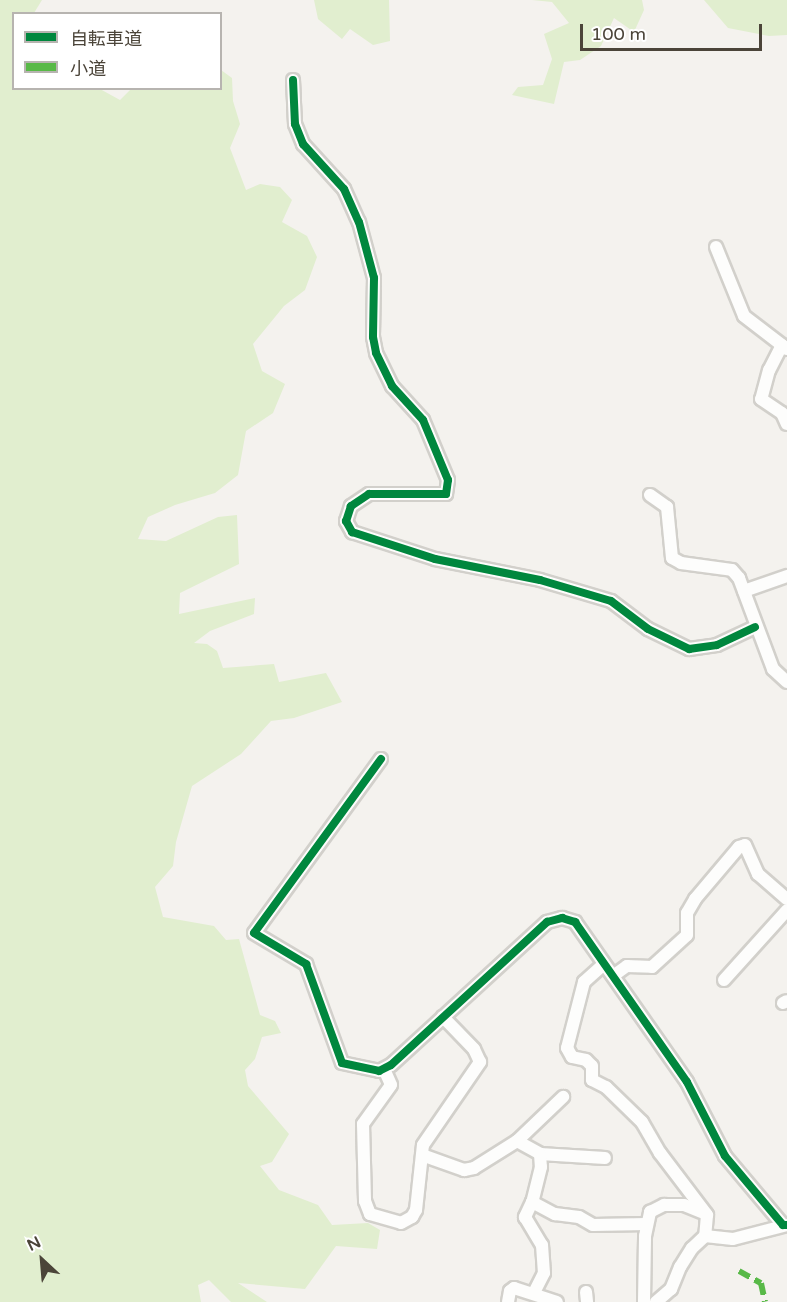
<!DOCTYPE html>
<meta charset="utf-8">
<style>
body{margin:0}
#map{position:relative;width:787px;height:1302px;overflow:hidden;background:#f4f2ee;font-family:"Varela Round","Noto Sans JP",sans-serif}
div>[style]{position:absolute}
.green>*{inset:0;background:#e1eecf}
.roads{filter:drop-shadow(2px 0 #d2d0cb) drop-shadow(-2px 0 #d2d0cb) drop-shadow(0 2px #d2d0cb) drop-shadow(0 -2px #d2d0cb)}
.street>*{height:12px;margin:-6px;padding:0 6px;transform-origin:6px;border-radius:6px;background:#fdfdfc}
.quiet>*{height:6px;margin-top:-3px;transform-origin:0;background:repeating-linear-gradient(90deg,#58b947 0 12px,transparent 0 18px)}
.cycleway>*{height:8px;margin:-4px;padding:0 4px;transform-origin:4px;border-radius:4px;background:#00873e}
span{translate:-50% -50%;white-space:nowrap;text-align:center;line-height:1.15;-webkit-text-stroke:4.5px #fff;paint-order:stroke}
.legend{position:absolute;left:12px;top:12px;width:210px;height:78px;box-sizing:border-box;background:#fff;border:2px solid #b7b4b0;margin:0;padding:8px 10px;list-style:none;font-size:18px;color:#4b4439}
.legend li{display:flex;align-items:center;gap:12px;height:30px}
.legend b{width:30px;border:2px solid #b7b4b0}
.north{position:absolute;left:12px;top:1230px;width:60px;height:60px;-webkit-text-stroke:4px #fff;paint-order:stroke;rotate:334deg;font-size:16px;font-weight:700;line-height:24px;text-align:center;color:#4b4439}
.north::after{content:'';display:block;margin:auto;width:21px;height:27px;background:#4b4439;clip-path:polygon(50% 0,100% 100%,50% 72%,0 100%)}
.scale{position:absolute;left:580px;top:24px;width:182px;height:27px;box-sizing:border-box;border:3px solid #4b4439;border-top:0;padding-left:8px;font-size:18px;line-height:21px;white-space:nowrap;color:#4b4439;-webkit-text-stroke:4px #fff;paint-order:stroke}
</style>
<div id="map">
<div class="green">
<div style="clip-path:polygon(0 0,42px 0,34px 13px,14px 14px,14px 88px,100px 89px,120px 100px,131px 89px,220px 88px,221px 70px,232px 78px,233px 101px,240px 124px,230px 148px,246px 190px,260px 184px,280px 187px,292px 200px,282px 222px,307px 236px,317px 257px,305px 290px,284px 306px,253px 344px,262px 371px,285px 384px,273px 413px,246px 431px,238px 475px,215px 493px,175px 505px,148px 517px,138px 539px,166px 541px,218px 517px,237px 515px,239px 564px,180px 593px,179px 614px,255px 598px,254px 614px,210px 631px,194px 643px,207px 644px,217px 651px,223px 668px,274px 664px,279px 682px,326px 673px,342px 702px,294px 718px,271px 721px,241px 754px,192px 786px,176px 842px,173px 866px,155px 887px,163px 917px,214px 926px,226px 940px,239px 939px,260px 1015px,275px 1021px,281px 1033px,262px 1037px,255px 1059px,245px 1070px,248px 1086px,289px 1134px,272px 1162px,260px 1166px,279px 1190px,318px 1205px,332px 1225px,368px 1223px,380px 1230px,377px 1249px,336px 1246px,305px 1289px,238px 1283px,267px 1302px,231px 1302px,209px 1280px,198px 1285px,201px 1302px,0 1302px)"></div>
<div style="clip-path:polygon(314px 0,389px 0,390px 41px,373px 45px,350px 29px,342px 39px,318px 19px)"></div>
<div style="clip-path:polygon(532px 0,642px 0,644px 10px,634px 32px,614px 18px,601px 46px,580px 60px,564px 62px,554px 104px,512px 95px,518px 87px,543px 85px,552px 59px,544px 34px,569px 23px,552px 2px)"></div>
<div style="clip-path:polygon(704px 0,787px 0,787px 35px,769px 36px,728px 28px)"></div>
</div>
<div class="roads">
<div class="street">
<div style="left:293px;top:80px;width:44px;rotate:87.4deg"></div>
<div style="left:295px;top:124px;width:22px;rotate:68deg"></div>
<div style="left:303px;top:144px;width:61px;rotate:47.7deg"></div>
<div style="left:344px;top:189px;width:36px;rotate:66deg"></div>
<div style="left:359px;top:222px;width:58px;rotate:75deg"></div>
<div style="left:374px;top:278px;width:59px;rotate:91deg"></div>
<div style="left:373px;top:337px;width:16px;rotate:79deg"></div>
<div style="left:376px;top:353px;width:37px;rotate:64deg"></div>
<div style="left:392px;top:386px;width:46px;rotate:47.6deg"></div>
<div style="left:423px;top:420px;width:65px;rotate:67.4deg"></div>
<div style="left:448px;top:480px;width:14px;rotate:98deg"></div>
<div style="left:446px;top:494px;width:77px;rotate:180deg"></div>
<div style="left:369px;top:494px;width:22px;rotate:146deg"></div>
<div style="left:351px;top:506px;width:16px;rotate:108deg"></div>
<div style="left:346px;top:521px;width:13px;rotate:61deg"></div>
<div style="left:352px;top:532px;width:87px;rotate:18deg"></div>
<div style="left:435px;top:559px;width:107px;rotate:11.3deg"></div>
<div style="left:540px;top:580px;width:74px;rotate:16.5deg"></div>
<div style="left:611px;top:601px;width:46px;rotate:37.1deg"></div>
<div style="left:648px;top:629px;width:46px;rotate:26deg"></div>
<div style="left:689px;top:649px;width:28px;rotate:-8deg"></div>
<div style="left:717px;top:645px;width:42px;rotate:-25.3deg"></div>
<div style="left:716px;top:247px;width:74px;rotate:67.9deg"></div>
<div style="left:744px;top:316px;width:54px;rotate:37.5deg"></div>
<div style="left:782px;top:345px;width:28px;rotate:117deg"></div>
<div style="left:769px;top:370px;width:30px;rotate:105deg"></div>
<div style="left:761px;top:399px;width:25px;rotate:34deg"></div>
<div style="left:782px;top:413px;width:12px;rotate:66deg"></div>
<div style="left:650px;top:495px;width:21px;rotate:35deg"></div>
<div style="left:667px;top:507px;width:51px;rotate:84.4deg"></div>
<div style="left:672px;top:558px;width:10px;rotate:29deg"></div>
<div style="left:681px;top:563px;width:51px;rotate:7.8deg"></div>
<div style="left:732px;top:570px;width:11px;rotate:49deg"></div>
<div style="left:739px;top:578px;width:97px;rotate:69.5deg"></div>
<div style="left:773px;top:669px;width:19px;rotate:43deg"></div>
<div style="left:744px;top:591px;width:46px;rotate:-19.2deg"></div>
<div style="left:381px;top:759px;width:215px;rotate:126.1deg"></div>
<div style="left:254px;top:933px;width:61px;rotate:30.8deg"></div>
<div style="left:306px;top:964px;width:105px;rotate:70deg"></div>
<div style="left:342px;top:1063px;width:38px;rotate:12deg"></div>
<div style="left:379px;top:1071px;width:13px;rotate:-27deg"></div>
<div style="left:391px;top:1065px;width:212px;rotate:-42.5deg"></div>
<div style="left:547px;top:922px;width:16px;rotate:-15deg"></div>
<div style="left:562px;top:918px;width:14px;rotate:17deg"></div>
<div style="left:575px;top:922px;width:195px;rotate:55deg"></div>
<div style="left:687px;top:1082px;width:83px;rotate:62.8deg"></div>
<div style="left:725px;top:1156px;width:90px;rotate:50deg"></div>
<div style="left:604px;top:964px;width:27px;rotate:138deg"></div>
<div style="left:584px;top:982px;width:68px;rotate:104.4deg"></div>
<div style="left:567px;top:1048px;width:10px;rotate:61deg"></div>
<div style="left:572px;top:1057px;width:14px;rotate:12deg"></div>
<div style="left:586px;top:1060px;width:8px;rotate:45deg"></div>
<div style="left:592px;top:1066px;width:14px;rotate:90deg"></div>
<div style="left:592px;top:1080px;width:16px;rotate:27deg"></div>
<div style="left:606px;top:1087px;width:50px;rotate:44.2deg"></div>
<div style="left:642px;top:1122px;width:36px;rotate:60deg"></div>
<div style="left:660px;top:1153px;width:78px;rotate:52.8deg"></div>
<div style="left:707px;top:1215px;width:21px;rotate:95deg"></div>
<div style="left:705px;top:1236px;width:18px;rotate:137deg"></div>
<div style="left:692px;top:1248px;width:22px;rotate:122deg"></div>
<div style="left:680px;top:1267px;width:24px;rotate:112deg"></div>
<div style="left:671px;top:1289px;width:20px;rotate:139deg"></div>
<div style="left:613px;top:976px;width:17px;rotate:-36deg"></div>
<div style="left:627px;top:966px;width:25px;rotate:2deg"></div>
<div style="left:652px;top:967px;width:47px;rotate:-42.4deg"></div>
<div style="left:687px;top:935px;width:22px;rotate:-90deg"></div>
<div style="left:687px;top:913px;width:16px;rotate:-60deg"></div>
<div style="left:695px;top:899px;width:68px;rotate:-49.8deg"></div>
<div style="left:739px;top:847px;width:6px;rotate:-18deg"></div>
<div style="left:745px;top:845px;width:32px;rotate:66deg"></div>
<div style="left:758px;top:874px;width:38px;rotate:41deg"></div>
<div style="left:724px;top:980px;width:94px;rotate:-48deg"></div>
<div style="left:783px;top:1003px;width:4px;rotate:-27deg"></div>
<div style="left:384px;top:1069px;width:17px;rotate:66deg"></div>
<div style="left:391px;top:1085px;width:48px;rotate:125.7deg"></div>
<div style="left:363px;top:1124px;width:77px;rotate:88.5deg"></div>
<div style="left:365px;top:1201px;width:14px;rotate:69deg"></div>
<div style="left:370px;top:1214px;width:32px;rotate:16deg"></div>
<div style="left:401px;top:1223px;width:13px;rotate:-29deg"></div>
<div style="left:412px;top:1217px;width:8px;rotate:-60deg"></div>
<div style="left:416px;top:1210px;width:65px;rotate:-83.9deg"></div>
<div style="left:423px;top:1145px;width:101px;rotate:-55.5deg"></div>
<div style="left:480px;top:1062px;width:14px;rotate:-115deg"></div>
<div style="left:474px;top:1049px;width:45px;rotate:-134.1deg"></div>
<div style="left:517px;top:1141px;width:64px;rotate:-43.7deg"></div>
<div style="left:540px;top:1154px;width:65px;rotate:3.5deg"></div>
<div style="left:422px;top:1155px;width:45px;rotate:19.7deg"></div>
<div style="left:464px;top:1170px;width:10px;rotate:-11deg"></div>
<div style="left:474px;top:1168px;width:51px;rotate:-32.1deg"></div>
<div style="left:517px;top:1141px;width:26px;rotate:29deg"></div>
<div style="left:540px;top:1154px;width:13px;rotate:86deg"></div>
<div style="left:541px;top:1167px;width:36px;rotate:104deg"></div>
<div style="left:532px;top:1202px;width:17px;rotate:115deg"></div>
<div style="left:525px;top:1217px;width:33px;rotate:59deg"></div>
<div style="left:542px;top:1245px;width:28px;rotate:86deg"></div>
<div style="left:544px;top:1273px;width:22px;rotate:117deg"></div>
<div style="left:532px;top:1202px;width:26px;rotate:28deg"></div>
<div style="left:555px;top:1214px;width:24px;rotate:7deg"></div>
<div style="left:579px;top:1217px;width:16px;rotate:30deg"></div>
<div style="left:593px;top:1225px;width:54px;rotate:-1.1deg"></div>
<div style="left:705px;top:1236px;width:28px;rotate:6deg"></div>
<div style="left:733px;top:1239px;width:56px;rotate:-14.5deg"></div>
<div style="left:586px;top:1292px;width:10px;rotate:84deg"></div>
<div style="left:508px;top:1302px;width:11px;rotate:-80deg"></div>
<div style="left:510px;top:1291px;width:5px;rotate:-37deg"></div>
<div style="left:514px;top:1288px;width:45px;rotate:18deg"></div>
<div style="left:644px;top:1302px;width:66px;rotate:-89.1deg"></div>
<div style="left:645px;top:1236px;width:25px;rotate:-78deg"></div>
<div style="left:650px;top:1212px;width:16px;rotate:-27deg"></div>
<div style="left:664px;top:1205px;width:20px"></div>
<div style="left:684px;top:1205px;width:24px;rotate:22deg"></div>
</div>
</div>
<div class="quiet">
<div style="left:739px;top:1271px;width:25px;rotate:29deg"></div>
<div style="left:761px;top:1283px;width:19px;rotate:78deg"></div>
</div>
<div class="cycleway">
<div style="left:293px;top:80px;width:44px;rotate:87.4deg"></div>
<div style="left:295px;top:124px;width:22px;rotate:68deg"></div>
<div style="left:303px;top:144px;width:61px;rotate:47.7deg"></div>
<div style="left:344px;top:189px;width:36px;rotate:66deg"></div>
<div style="left:359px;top:222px;width:58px;rotate:75deg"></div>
<div style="left:374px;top:278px;width:59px;rotate:91deg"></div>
<div style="left:373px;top:337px;width:16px;rotate:79deg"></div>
<div style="left:376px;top:353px;width:37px;rotate:64deg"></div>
<div style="left:392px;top:386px;width:46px;rotate:47.6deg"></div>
<div style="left:423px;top:420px;width:65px;rotate:67.4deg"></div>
<div style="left:448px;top:480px;width:14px;rotate:98deg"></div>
<div style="left:446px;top:494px;width:77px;rotate:180deg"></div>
<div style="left:369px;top:494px;width:22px;rotate:146deg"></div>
<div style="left:351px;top:506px;width:16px;rotate:108deg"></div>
<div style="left:346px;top:521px;width:13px;rotate:61deg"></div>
<div style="left:352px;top:532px;width:87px;rotate:18deg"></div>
<div style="left:435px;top:559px;width:107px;rotate:11.3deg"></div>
<div style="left:540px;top:580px;width:74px;rotate:16.5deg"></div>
<div style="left:611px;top:601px;width:46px;rotate:37.1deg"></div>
<div style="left:648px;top:629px;width:46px;rotate:26deg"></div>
<div style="left:689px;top:649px;width:28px;rotate:-8deg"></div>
<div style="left:717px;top:645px;width:42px;rotate:-25.3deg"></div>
<div style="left:381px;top:759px;width:215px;rotate:126.1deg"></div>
<div style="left:254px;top:933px;width:61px;rotate:30.8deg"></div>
<div style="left:306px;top:964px;width:105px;rotate:70deg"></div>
<div style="left:342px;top:1063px;width:38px;rotate:12deg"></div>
<div style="left:379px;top:1071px;width:13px;rotate:-27deg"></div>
<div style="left:391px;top:1065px;width:212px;rotate:-42.5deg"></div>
<div style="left:547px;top:922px;width:16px;rotate:-15deg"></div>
<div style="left:562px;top:918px;width:14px;rotate:17deg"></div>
<div style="left:575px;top:922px;width:195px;rotate:55deg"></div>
<div style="left:687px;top:1082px;width:83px;rotate:62.8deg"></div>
<div style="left:725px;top:1156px;width:90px;rotate:50deg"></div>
<div style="left:783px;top:1225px;width:4px"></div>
</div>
<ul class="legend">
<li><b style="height:8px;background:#00873e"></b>自転車道</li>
<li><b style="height:8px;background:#58b947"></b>小道</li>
</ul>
<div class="north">N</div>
<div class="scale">100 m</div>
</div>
